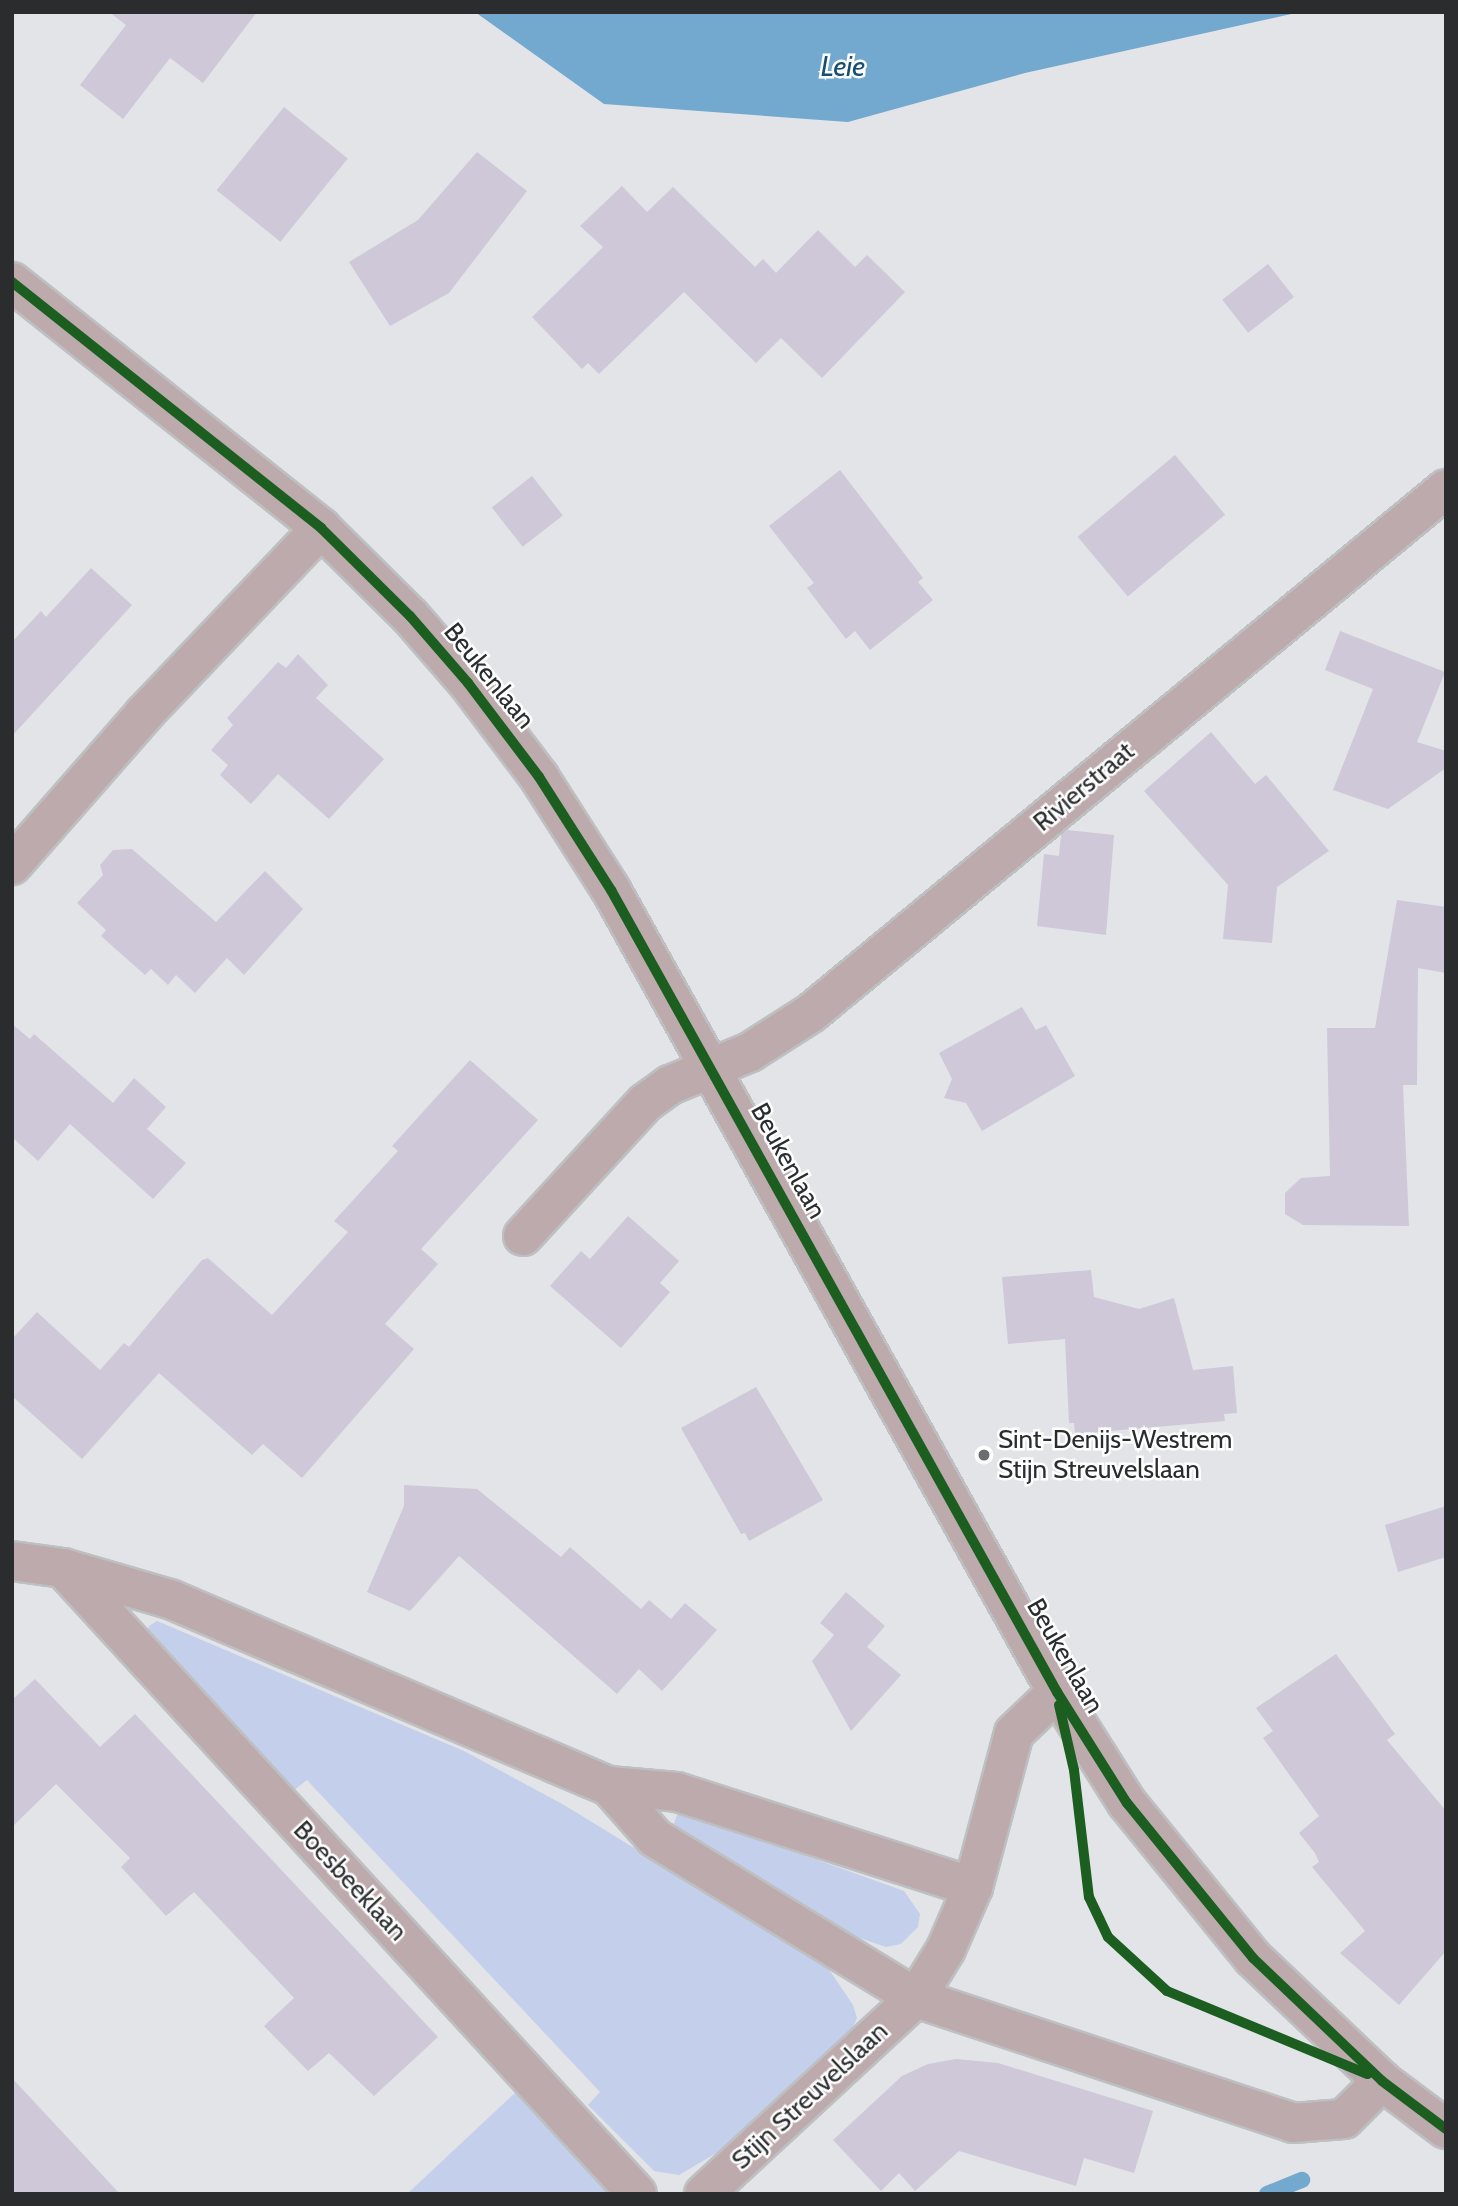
<!DOCTYPE html>
<style>
body{margin:0}
#map{position:relative;width:1458px;height:2206px;overflow:hidden;background:#e2e4e7;font-family:Cabin,sans-serif}
div>[style]{position:absolute}
.green>*{inset:0;background:#c4cfeb}
.water>*{inset:0;background:#73a8cf}
.stream>*{height:16px;margin:-8px;padding:0 8px;transform-origin:8px;border-radius:8px;background:#73a8cf}
.building>*{inset:0;background:#cfc8d8;transform-origin:0 0}
.roads{filter:drop-shadow(2px 0 #bebfc1) drop-shadow(-2px 0 #bebfc1) drop-shadow(0 2px #bebfc1) drop-shadow(0 -2px #bebfc1)}
.minor>*{height:38px;margin:-19px;padding:0 19px;transform-origin:19px;border-radius:19px;background:#bdaaad}
.tertiary>*{height:38px;margin:-19px;padding:0 19px;transform-origin:19px;border-radius:19px;background:#bdaaad}
.cycleway>*{height:10px;margin:-5px;padding:0 5px;transform-origin:5px;border-radius:5px;background:#1b5e20}
.dots>*{width:19px;height:19px;translate:-50% -50%;box-sizing:border-box;border:4px solid #fff;border-radius:50%}
span{translate:-50% -50%;white-space:nowrap;text-align:center;line-height:1.15;-webkit-text-stroke:5px #fff;paint-order:stroke}
.street-label{font-size:26px;color:#2b2c2e}
.poi-label{font-size:26px;color:#2b2c2e}
.left{translate:0 -50%;text-align:left}
.water-label{font-size:28px;color:#164e73;font-style:italic}
.frame{position:absolute;inset:0;border:14px solid #2b2c2e;pointer-events:none}
</style>
<div id="map">
<div class="green">
<div style="clip-path:polygon(157px 1621px,464px 1751px,564px 1805px,826px 1965px,853px 2005px,857px 2018px,850px 2034px,725px 2148px,679px 2175px,654px 2171px,588px 2105px,600px 2092px,307px 1780px,293px 1791px,147px 1634px,149px 1626px)"></div>
<div style="clip-path:polygon(679px 1810px,904px 1891px,920px 1914px,918px 1927px,901px 1944px,886px 1947px,851px 1935px,673px 1826px)"></div>
<div style="clip-path:polygon(517px 2091px,609px 2194px,407px 2194px)"></div>
</div>
<div class="water">
<div style="clip-path:polygon(475px 12px,1300px 12px,1025px 73px,848px 122px,604px 104px)"></div>
</div>
<div class="stream">
<div style="left:1267px;top:2194px;width:38px;rotate:-22deg"></div>
</div>
<div class="building">
<div style="clip-path:polygon(109px 12px,257px 12px,203px 83px,170px 58px,123px 119px,80px 85px,126px 25px)"></div>
<div style="left:284px;top:107px;width:82px;height:107px;rotate:39deg"></div>
<div style="clip-path:polygon(477px 152px,527px 191px,449px 293px,390px 326px,349px 262px,418px 220px)"></div>
<div style="clip-path:polygon(622px 186px,647px 212px,673px 187px,755px 267px,763px 259px,776px 273px,818px 230px,855px 267px,867px 255px,905px 292px,822px 378px,781px 338px,756px 363px,684px 292px,599px 374px,588px 363px,582px 369px,532px 317px,603px 247px,580px 226px)"></div>
<div style="left:1268px;top:264px;width:42px;height:58px;rotate:52deg"></div>
<div style="left:1175px;top:455px;width:78px;height:127px;rotate:50deg"></div>
<div style="clip-path:polygon(840px 470px,923px 578px,918px 582px,933px 600px,870px 650px,855px 631px,846px 639px,807px 588px,814px 583px,769px 526px)"></div>
<div style="left:532px;top:476px;width:50px;height:51px;rotate:52deg"></div>
<div style="clip-path:polygon(91px 568px,132px 605px,12px 736px,12px 642px,41px 611px,46px 617px)"></div>
<div style="clip-path:polygon(1340px 631px,1445px 672px,1417px 742px,1446px 751px,1446px 768px,1388px 809px,1333px 790px,1373px 689px,1325px 670px)"></div>
<div style="clip-path:polygon(298px 654px,328px 685px,316px 698px,384px 759px,329px 819px,278px 774px,251px 804px,220px 775px,228px 765px,211px 750px,233px 725px,227px 718px,278px 662px,286px 668px)"></div>
<div style="clip-path:polygon(1211px 732px,1255px 784px,1266px 775px,1329px 851px,1277px 887px,1272px 943px,1223px 939px,1228px 885px,1144px 791px)"></div>
<div style="clip-path:polygon(1067px 830px,1114px 835px,1106px 935px,1037px 926px,1044px 854px,1059px 856px,1061px 835px)"></div>
<div style="clip-path:polygon(132px 849px,216px 922px,265px 871px,303px 909px,244px 975px,227px 958px,195px 993px,176px 975px,168px 985px,151px 969px,145px 975px,101px 936px,106px 930px,77px 903px,103px 875px,100px 865px,113px 850px)"></div>
<div style="clip-path:polygon(1397px 900px,1446px 907px,1446px 973px,1418px 968px,1417px 1085px,1403px 1085px,1409px 1226px,1303px 1225px,1285px 1214px,1285px 1193px,1301px 1178px,1330px 1176px,1327px 1028px,1375px 1028px)"></div>
<div style="clip-path:polygon(1022px 1007px,1036px 1030px,1046px 1025px,1075px 1076px,982px 1131px,966px 1103px,944px 1098px,952px 1079px,939px 1053px)"></div>
<div style="clip-path:polygon(12px 1024px,30px 1039px,34px 1034px,113px 1103px,134px 1078px,166px 1107px,147px 1129px,186px 1163px,153px 1199px,70px 1124px,38px 1161px,12px 1137px)"></div>
<div style="clip-path:polygon(470px 1060px,538px 1120px,421px 1249px,438px 1264px,385px 1324px,414px 1349px,302px 1478px,263px 1444px,252px 1455px,159px 1373px,82px 1459px,12px 1396px,12px 1339px,37px 1312px,100px 1370px,124px 1343px,129px 1347px,202px 1260px,208px 1258px,272px 1315px,348px 1232px,334px 1221px,398px 1151px,392px 1146px)"></div>
<div style="clip-path:polygon(628px 1216px,679px 1261px,660px 1283px,670px 1292px,621px 1348px,550px 1286px,581px 1251px,590px 1259px)"></div>
<div style="clip-path:polygon(1091px 1270px,1094px 1297px,1139px 1309px,1174px 1298px,1193px 1370px,1233px 1366px,1237px 1413px,1224px 1414px,1225px 1421px,1075px 1434px,1074px 1423px,1069px 1423px,1065px 1339px,1008px 1344px,1002px 1277px)"></div>
<div style="clip-path:polygon(756px 1387px,823px 1500px,749px 1541px,745px 1533px,741px 1534px,681px 1428px)"></div>
<div style="clip-path:polygon(404px 1485px,477px 1489px,561px 1557px,570px 1547px,641px 1609px,649px 1600px,671px 1619px,685px 1603px,717px 1630px,662px 1691px,639px 1669px,617px 1694px,459px 1556px,410px 1611px,367px 1592px,404px 1506px)"></div>
<div style="clip-path:polygon(1446px 1506px,1446px 1557px,1398px 1572px,1385px 1525px)"></div>
<div style="clip-path:polygon(846px 1592px,885px 1626px,867px 1647px,901px 1675px,851px 1731px,812px 1661px,834px 1635px,820px 1623px)"></div>
<div style="clip-path:polygon(1336px 1654px,1395px 1734px,1387px 1740px,1446px 1811px,1446px 1951px,1399px 2005px,1340px 1953px,1365px 1931px,1312px 1867px,1319px 1862px,1315px 1853px,1299px 1833px,1319px 1816px,1263px 1738px,1273px 1731px,1256px 1708px)"></div>
<div style="clip-path:polygon(35px 1679px,100px 1747px,135px 1714px,438px 2037px,374px 2096px,329px 2053px,308px 2071px,264px 2026px,294px 1998px,194px 1892px,166px 1916px,121px 1867px,130px 1858px,56px 1784px,12px 1827px,12px 1700px)"></div>
<div style="clip-path:polygon(956px 2059px,998px 2063px,1153px 2111px,1134px 2173px,1084px 2158px,1076px 2186px,959px 2151px,915px 2191px,899px 2173px,881px 2191px,833px 2140px,902px 2076px,928px 2064px)"></div>
<div style="clip-path:polygon(12px 2078px,120px 2194px,12px 2194px)"></div>
</div>
<div class="roads">
<div class="minor">
<div style="left:12px;top:865px;width:201px;rotate:-48.8deg"></div>
<div style="left:144px;top:714px;width:257px;rotate:-46.4deg"></div>
<div style="left:523px;top:1236px;width:180px;rotate:-47.5deg"></div>
<div style="left:645px;top:1103px;width:31px;rotate:-36deg"></div>
<div style="left:670px;top:1085px;width:87px;rotate:-22.4deg"></div>
<div style="left:750px;top:1052px;width:72px;rotate:-32.6deg"></div>
<div style="left:811px;top:1013px;width:823px;rotate:-39.53deg"></div>
<div style="left:12px;top:1561px;width:51px;rotate:7.8deg"></div>
<div style="left:63px;top:1568px;width:849px;rotate:47.48deg"></div>
<div style="left:63px;top:1568px;width:111px;rotate:16.2deg"></div>
<div style="left:170px;top:1599px;width:477px;rotate:23.1deg"></div>
<div style="left:609px;top:1786px;width:68px;rotate:5deg"></div>
<div style="left:677px;top:1792px;width:311px;rotate:17.8deg"></div>
<div style="left:609px;top:1786px;width:69px;rotate:48.5deg"></div>
<div style="left:655px;top:1838px;width:306px;rotate:31.5deg"></div>
<div style="left:916px;top:1998px;width:397px;rotate:18.3deg"></div>
<div style="left:1293px;top:2123px;width:51px;rotate:-4.5deg"></div>
<div style="left:1344px;top:2119px;width:54px;rotate:-45deg"></div>
<div style="left:704px;top:2194px;width:289px;rotate:-42.8deg"></div>
<div style="left:916px;top:1998px;width:57px;rotate:-58.5deg"></div>
<div style="left:946px;top:1949px;width:68px;rotate:-66.5deg"></div>
<div style="left:973px;top:1887px;width:159px;rotate:-75.1deg"></div>
<div style="left:1014px;top:1733px;width:59px;rotate:-43.6deg"></div>
</div>
<div class="tertiary">
<div style="left:12px;top:282px;width:395px;rotate:38.5deg"></div>
<div style="left:321px;top:528px;width:125px;rotate:44.7deg"></div>
<div style="left:410px;top:616px;width:89px;rotate:49.1deg"></div>
<div style="left:468px;top:683px;width:118px;rotate:52.9deg"></div>
<div style="left:539px;top:777px;width:134px;rotate:57.5deg"></div>
<div style="left:611px;top:890px;width:918px;rotate:60.92deg"></div>
<div style="left:1057px;top:1692px;width:131px;rotate:57.8deg"></div>
<div style="left:1127px;top:1803px;width:200px;rotate:50.9deg"></div>
<div style="left:1253px;top:1958px;width:178px;rotate:43.6deg"></div>
<div style="left:1382px;top:2081px;width:80px;rotate:36.9deg"></div>
</div>
</div>
<div class="cycleway">
<div style="left:12px;top:282px;width:395px;rotate:38.5deg"></div>
<div style="left:321px;top:528px;width:125px;rotate:44.7deg"></div>
<div style="left:410px;top:616px;width:89px;rotate:49.1deg"></div>
<div style="left:468px;top:683px;width:118px;rotate:52.9deg"></div>
<div style="left:539px;top:777px;width:134px;rotate:57.5deg"></div>
<div style="left:611px;top:890px;width:918px;rotate:60.92deg"></div>
<div style="left:1057px;top:1692px;width:131px;rotate:57.8deg"></div>
<div style="left:1127px;top:1803px;width:200px;rotate:50.9deg"></div>
<div style="left:1253px;top:1958px;width:178px;rotate:43.6deg"></div>
<div style="left:1382px;top:2081px;width:80px;rotate:36.9deg"></div>
<div style="left:1059px;top:1705px;width:67px;rotate:77deg"></div>
<div style="left:1074px;top:1770px;width:128px;rotate:83.3deg"></div>
<div style="left:1089px;top:1897px;width:44px;rotate:64.6deg"></div>
<div style="left:1108px;top:1937px;width:80px;rotate:42.5deg"></div>
<div style="left:1167px;top:1991px;width:217px;rotate:22.5deg"></div>
</div>
<div class="dots">
<div style="left:984px;top:1455px;background:#6b6c6f"></div>
</div>
<div class="street-label">
<span style="left:489px;top:676px;rotate:51deg">Beukenlaan</span>
<span style="left:1084px;top:787px;rotate:-40deg">Rivierstraat</span>
<span style="left:788px;top:1161px;rotate:61deg">Beukenlaan</span>
<span style="left:1065px;top:1656px;rotate:60deg">Beukenlaan</span>
<span style="left:350px;top:1881px;rotate:47deg">Boesbeeklaan</span>
<span style="left:810px;top:2096px;rotate:-43deg">Stijn Streuvelslaan</span>
</div>
<div class="poi-label">
<span class="left" style="left:998px;top:1455px">Sint-Denijs-Westrem<br>Stijn Streuvelslaan</span>
</div>
<div class="water-label">
<span style="left:843px;top:66px">Leie</span>
</div>
<div class="frame"></div>
</div>
